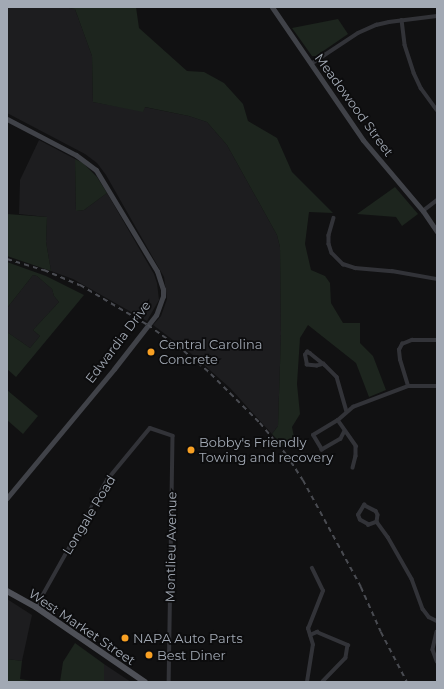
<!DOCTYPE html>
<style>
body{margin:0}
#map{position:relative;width:444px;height:689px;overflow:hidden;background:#111112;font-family:Montserrat,sans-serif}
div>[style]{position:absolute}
.built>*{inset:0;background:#1d1d1f}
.green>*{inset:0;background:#1d251e}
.street>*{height:3.5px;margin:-1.75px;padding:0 1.75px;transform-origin:1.75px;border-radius:1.75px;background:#323338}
.secondary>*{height:5px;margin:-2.5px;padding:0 2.5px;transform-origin:2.5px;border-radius:2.5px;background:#404248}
.primary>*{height:5.5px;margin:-2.75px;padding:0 2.75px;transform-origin:2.75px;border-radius:2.75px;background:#4e5057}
.rail>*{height:1.5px;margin-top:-0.75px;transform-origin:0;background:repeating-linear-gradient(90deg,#494b51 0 5px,transparent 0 9px)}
.dots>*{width:11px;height:11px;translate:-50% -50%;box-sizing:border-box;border:2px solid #0c0c0d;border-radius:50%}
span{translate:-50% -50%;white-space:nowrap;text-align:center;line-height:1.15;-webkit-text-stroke:3.5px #0c0c0d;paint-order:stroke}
.street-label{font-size:13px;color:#a2a9b4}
.poi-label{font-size:13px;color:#a2a9b4}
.left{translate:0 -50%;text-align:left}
.frame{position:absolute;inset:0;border:8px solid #a2a9b4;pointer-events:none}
</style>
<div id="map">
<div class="built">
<div style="clip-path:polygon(7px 7px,62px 7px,75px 9px,92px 56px,93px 102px,143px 111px,144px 107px,189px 116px,207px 122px,227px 145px,277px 235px,280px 247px,281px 334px,278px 426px,272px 434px,230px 388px,193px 355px,153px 325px,161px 316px,167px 299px,164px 277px,106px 175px,97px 163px,85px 154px,7px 113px)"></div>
<div style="clip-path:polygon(39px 140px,75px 159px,76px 211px,84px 210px,107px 193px,154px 274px,157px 283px,159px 300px,147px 321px,73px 279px,51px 271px,46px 242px,47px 217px,19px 214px,20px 180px)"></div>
<div style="clip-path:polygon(33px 275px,37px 276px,52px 289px,54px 296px,59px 302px,33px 330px,40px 336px,30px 348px,7px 332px,7px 308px)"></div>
<div style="clip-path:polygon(7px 599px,32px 615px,22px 661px,7px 659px)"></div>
<div style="clip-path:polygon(104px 664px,131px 682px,104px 682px)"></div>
</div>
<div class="green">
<div style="clip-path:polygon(62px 7px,136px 7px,139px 28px,187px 71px,204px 72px,224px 83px,243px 104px,248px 121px,277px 138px,292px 172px,333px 213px,309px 212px,305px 244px,311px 270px,325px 276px,330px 283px,331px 303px,343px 323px,360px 323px,360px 343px,373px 356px,386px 390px,369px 397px,356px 363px,308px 325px,300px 338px,297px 384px,300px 414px,292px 427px,294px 437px,285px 448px,272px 434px,278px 426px,281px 334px,280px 247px,277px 235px,227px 145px,207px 122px,189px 116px,145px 107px,143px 112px,93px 102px,92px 56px,75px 9px)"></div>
<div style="clip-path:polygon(338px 19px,348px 34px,316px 56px,312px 56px,292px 28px)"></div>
<div style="clip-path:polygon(75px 159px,83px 163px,97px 177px,107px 193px,84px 210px,76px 211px)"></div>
<div style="clip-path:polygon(395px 187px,418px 214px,402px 226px,396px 217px,357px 214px)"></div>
<div style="clip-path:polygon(7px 214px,47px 217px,46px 242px,51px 271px,7px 256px)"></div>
<div style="clip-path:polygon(7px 262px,46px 276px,84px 295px,16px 377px,7px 369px,7px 332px,30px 348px,40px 336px,33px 330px,59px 302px,54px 296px,52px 289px,37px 276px,33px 275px,7px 308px)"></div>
<div style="clip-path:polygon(7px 390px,38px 416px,23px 434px,7px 420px)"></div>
<div style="clip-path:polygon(75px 643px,104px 664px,104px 682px,60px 682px,63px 662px)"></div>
<div style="clip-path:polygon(7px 659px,22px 661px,20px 679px,39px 682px,7px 682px)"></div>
</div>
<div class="street">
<div style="left:402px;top:20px;width:25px;rotate:83deg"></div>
<div style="left:405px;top:45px;width:29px;rotate:72deg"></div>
<div style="left:414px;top:73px;width:17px;rotate:65deg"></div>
<div style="left:421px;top:88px;width:27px;rotate:54deg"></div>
<div style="left:311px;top:64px;width:56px;rotate:-33.4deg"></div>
<div style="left:358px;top:33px;width:20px;rotate:-24deg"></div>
<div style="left:376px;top:25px;width:13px;rotate:-13deg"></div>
<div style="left:389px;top:22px;width:48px;rotate:-7.1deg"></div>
<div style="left:423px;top:211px;width:18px;rotate:-38deg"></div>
<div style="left:334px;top:218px;width:18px;rotate:106deg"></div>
<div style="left:329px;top:235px;width:9px;rotate:90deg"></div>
<div style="left:329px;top:244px;width:9px;rotate:72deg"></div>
<div style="left:332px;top:253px;width:16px;rotate:45deg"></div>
<div style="left:343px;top:264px;width:13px;rotate:18deg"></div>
<div style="left:355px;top:268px;width:37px;rotate:5deg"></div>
<div style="left:392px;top:271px;width:46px;rotate:10.1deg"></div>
<div style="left:324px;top:364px;width:7px;rotate:164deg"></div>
<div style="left:317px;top:366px;width:10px;rotate:-174deg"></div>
<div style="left:307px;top:365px;width:10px;rotate:-101deg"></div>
<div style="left:305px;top:355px;width:4px;rotate:-56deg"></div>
<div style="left:307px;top:352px;width:3px;rotate:18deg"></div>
<div style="left:310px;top:353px;width:19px;rotate:39deg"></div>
<div style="left:325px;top:365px;width:17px;rotate:45deg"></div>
<div style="left:337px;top:377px;width:36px;rotate:74deg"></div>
<div style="left:408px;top:386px;width:27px;rotate:-107deg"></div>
<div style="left:400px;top:360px;width:10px;rotate:-96deg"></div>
<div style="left:399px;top:350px;width:7px;rotate:-63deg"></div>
<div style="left:402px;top:344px;width:11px;rotate:-22deg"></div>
<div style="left:412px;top:340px;width:25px"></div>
<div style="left:338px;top:420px;width:32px;rotate:55deg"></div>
<div style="left:356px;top:446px;width:10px;rotate:90deg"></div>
<div style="left:356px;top:456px;width:12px;rotate:104deg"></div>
<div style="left:345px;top:431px;width:9px;rotate:117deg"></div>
<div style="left:341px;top:439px;width:22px;rotate:150deg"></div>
<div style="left:322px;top:450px;width:17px;rotate:-121deg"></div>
<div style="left:313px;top:435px;width:29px;rotate:-31deg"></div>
<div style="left:338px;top:420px;width:20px;rotate:-41deg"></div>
<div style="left:353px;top:407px;width:59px;rotate:-20.9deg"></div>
<div style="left:408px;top:386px;width:29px"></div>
<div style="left:364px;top:505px;width:13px;rotate:27deg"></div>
<div style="left:376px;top:511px;width:4px;rotate:63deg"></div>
<div style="left:378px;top:515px;width:7px;rotate:98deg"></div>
<div style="left:377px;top:522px;width:9px;rotate:159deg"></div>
<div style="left:369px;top:525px;width:10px;rotate:-151deg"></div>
<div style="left:360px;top:520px;width:5px;rotate:-112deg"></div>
<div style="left:358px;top:515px;width:12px;rotate:-59deg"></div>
<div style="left:377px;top:522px;width:19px;rotate:54deg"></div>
<div style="left:388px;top:537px;width:48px;rotate:60.3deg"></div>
<div style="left:412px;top:579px;width:32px;rotate:70deg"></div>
<div style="left:423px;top:609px;width:10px;rotate:53deg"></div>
<div style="left:429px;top:617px;width:9px;rotate:27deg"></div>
<div style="left:36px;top:607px;width:145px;rotate:-60.8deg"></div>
<div style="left:107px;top:480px;width:67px;rotate:-50.4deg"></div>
<div style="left:150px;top:428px;width:24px;rotate:19deg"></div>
<div style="left:173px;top:436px;width:246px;rotate:90.9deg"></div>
<div style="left:437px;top:632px;width:18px;rotate:103deg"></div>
<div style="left:433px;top:650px;width:12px;rotate:70deg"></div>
<div style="left:310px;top:635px;width:8px;rotate:-23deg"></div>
<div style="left:317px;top:632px;width:34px;rotate:23deg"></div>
<div style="left:348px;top:645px;width:13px;rotate:99deg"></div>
<div style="left:346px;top:658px;width:33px;rotate:134deg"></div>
<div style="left:307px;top:682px;width:37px;rotate:-81deg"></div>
<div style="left:313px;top:645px;width:17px;rotate:-107deg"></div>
<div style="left:308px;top:629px;width:41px;rotate:-68.5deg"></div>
<div style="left:323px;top:591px;width:25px;rotate:-116deg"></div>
</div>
<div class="secondary">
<div style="left:272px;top:7px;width:161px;rotate:55.6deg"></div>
<div style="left:363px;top:140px;width:93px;rotate:49.8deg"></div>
<div style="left:423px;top:211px;width:25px;rotate:56deg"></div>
<div style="left:7px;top:119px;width:78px;rotate:27.6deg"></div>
<div style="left:76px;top:155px;width:25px;rotate:37deg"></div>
<div style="left:96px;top:170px;width:118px;rotate:58.9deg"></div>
<div style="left:157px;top:271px;width:19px;rotate:72deg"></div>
<div style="left:163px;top:289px;width:7px;rotate:90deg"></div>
<div style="left:163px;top:296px;width:20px;rotate:110deg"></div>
<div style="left:156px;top:315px;width:68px;rotate:127.9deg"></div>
<div style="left:114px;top:369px;width:168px;rotate:129.7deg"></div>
</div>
<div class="primary">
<div style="left:7px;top:591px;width:33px;rotate:29deg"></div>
<div style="left:36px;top:607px;width:132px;rotate:34.5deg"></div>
</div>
<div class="rail">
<div style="left:7px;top:259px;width:39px;rotate:17deg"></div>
<div style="left:44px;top:270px;width:39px;rotate:23deg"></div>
<div style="left:80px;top:285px;width:79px;rotate:30.5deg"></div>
<div style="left:148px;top:325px;width:44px;rotate:35.8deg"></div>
<div style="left:184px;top:351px;width:35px;rotate:40deg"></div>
<div style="left:211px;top:374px;width:69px;rotate:45deg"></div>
<div style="left:260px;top:423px;width:40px;rotate:50deg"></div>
<div style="left:286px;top:454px;width:31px;rotate:57deg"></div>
<div style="left:303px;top:480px;width:122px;rotate:61.5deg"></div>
<div style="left:361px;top:587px;width:49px;rotate:66deg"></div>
<div style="left:381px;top:632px;width:56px;rotate:62.5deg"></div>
</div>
<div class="dots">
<div style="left:151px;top:352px;background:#f8a023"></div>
<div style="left:191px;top:450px;background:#f8a023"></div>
<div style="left:125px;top:638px;background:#f8a023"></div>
<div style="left:149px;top:655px;background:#f8a023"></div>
</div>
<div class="street-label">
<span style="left:354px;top:105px;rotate:54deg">Meadowood Street</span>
<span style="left:118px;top:342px;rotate:-53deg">Edwardia Drive</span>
<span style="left:89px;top:515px;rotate:-59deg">Longale Road</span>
<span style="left:171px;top:547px;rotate:-89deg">Montlieu Avenue</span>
<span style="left:82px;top:627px;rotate:34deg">West Market Street</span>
</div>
<div class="poi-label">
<span class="left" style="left:159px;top:352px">Central Carolina<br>Concrete</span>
<span class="left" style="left:199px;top:450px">Bobby's Friendly<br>Towing and recovery</span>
<span class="left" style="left:133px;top:638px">NAPA Auto Parts</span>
<span class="left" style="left:157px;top:655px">Best Diner</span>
</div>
<div class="frame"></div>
</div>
